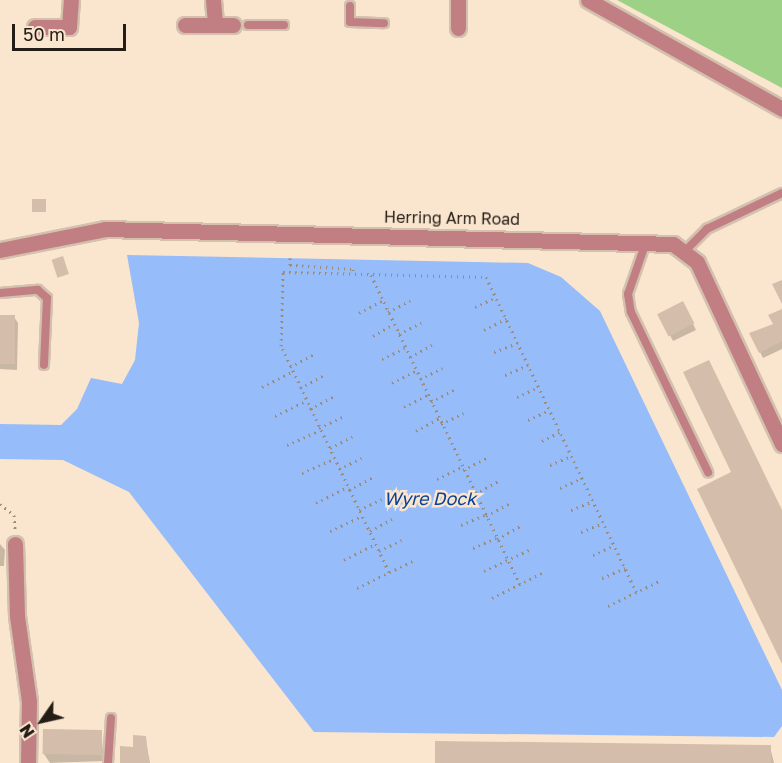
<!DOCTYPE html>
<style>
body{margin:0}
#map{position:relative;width:782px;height:763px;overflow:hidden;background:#fae5cf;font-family:"Golos Text",sans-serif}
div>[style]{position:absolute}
.green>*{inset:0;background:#9dd185}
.water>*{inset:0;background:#96bcf9}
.shadow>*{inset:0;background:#0003}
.building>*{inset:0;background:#d5bdab;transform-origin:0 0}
.path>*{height:3px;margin-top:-1.5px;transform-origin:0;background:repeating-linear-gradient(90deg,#9a8b7c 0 1.5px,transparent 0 6px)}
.roads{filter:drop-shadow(2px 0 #d3c1ae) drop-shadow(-2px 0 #d3c1ae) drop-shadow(0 2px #d3c1ae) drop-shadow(0 -2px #d3c1ae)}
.lane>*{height:8px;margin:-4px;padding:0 4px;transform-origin:4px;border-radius:4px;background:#c17f83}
.street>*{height:15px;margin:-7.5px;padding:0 7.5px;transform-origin:7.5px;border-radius:7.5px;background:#c17f83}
span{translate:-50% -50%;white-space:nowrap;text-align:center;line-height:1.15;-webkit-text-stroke:5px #fae5cf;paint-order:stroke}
.street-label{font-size:16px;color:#241d15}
.water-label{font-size:18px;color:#0a4298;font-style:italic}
.north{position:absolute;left:12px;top:691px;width:60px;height:60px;-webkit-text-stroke:4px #fae5cf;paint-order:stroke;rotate:236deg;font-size:16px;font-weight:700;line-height:24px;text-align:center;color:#241d15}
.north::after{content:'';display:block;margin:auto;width:21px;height:27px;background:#241d15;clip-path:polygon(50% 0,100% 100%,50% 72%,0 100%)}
.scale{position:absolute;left:12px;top:24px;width:114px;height:27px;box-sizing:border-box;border:3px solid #241d15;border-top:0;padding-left:8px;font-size:18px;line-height:21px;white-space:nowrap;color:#241d15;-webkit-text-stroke:4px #fae5cf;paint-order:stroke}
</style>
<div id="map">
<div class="green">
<div style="clip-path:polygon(617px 0,782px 0,782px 88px)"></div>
</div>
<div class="water">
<div style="clip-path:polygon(127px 255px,528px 263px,561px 277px,600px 311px,782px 690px,782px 726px,774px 737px,314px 732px,129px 492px,63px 460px,0 459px,0 424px,61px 425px,77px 409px,91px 378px,122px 384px,135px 360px,139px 323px)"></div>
</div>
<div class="shadow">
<div style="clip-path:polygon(686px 309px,696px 330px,673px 341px,659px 314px)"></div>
<div style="clip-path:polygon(782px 310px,782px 349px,763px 358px,760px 352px)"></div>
<div style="clip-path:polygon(0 316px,14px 317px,18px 323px,17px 370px,0 369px)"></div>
<div style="clip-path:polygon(0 544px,5px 550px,4px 566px,0 566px)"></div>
<div style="clip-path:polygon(101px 731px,104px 761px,46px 763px,50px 763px,44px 754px)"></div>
<div style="clip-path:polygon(145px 737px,150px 763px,121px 763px)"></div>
<div style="clip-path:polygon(770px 747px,774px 763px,436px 763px)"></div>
</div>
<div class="building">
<div style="left:32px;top:199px;width:14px;height:13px"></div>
<div style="left:63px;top:256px;width:19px;height:12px;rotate:72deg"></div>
<div style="clip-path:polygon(782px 280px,782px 304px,772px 284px)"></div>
<div style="left:683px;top:301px;width:25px;height:29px;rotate:63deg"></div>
<div style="clip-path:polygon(782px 309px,782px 341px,759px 353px,749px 333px,773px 324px,768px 315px)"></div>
<div style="left:0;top:315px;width:15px;height:49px"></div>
<div style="clip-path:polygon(709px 360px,782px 510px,782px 664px,697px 489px,731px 472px,683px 372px)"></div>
<div style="left:43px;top:729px;width:59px;height:25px;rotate:1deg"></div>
<div style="clip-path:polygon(133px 735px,146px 736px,149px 763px,120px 763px,120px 746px,133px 747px)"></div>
<div style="clip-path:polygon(435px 741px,771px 745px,771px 763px,435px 763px)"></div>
</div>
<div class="path">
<div style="left:290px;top:258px;width:7px;rotate:90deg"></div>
<div style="left:290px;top:265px;width:63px;rotate:3.6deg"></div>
<div style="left:353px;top:269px;width:6px;rotate:90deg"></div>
<div style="left:371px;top:275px;width:343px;rotate:64.3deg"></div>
<div style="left:475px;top:307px;width:23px;rotate:-25deg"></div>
<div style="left:388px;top:312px;width:25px;rotate:-27deg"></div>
<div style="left:359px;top:313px;width:27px;rotate:-28deg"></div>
<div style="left:484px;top:330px;width:25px;rotate:-27deg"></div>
<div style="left:399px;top:334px;width:25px;rotate:-27deg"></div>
<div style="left:373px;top:336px;width:24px;rotate:-30deg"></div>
<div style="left:494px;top:352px;width:25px;rotate:-21deg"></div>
<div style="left:410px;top:357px;width:25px;rotate:-29deg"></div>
<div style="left:382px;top:359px;width:25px;rotate:-26deg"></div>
<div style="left:290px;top:367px;width:26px;rotate:-28deg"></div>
<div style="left:505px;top:375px;width:25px;rotate:-23deg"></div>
<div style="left:420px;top:379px;width:25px;rotate:-26deg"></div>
<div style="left:392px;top:383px;width:27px;rotate:-27deg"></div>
<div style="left:262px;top:387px;width:34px;rotate:-27deg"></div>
<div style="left:300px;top:388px;width:26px;rotate:-28deg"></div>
<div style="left:517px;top:397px;width:23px;rotate:-25deg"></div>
<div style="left:431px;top:402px;width:26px;rotate:-28deg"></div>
<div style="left:404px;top:407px;width:27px;rotate:-27deg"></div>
<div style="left:310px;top:409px;width:26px;rotate:-28deg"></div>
<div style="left:275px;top:416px;width:34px;rotate:-26deg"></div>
<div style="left:528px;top:420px;width:23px;rotate:-25deg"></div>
<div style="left:441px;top:424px;width:25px;rotate:-26deg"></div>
<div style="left:319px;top:428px;width:26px;rotate:-25deg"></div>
<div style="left:416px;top:431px;width:26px;rotate:-29deg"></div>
<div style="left:542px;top:441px;width:20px;rotate:-27deg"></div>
<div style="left:287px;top:445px;width:36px;rotate:-24deg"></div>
<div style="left:330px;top:448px;width:25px;rotate:-27deg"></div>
<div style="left:550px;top:465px;width:23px;rotate:-23deg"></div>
<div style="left:339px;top:469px;width:25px;rotate:-26deg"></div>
<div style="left:463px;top:470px;width:27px;rotate:-27deg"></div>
<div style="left:302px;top:473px;width:35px;rotate:-24deg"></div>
<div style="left:437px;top:479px;width:28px;rotate:-26deg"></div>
<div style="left:560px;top:488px;width:24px;rotate:-24deg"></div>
<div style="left:349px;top:490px;width:26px;rotate:-28deg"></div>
<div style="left:475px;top:494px;width:26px;rotate:-29deg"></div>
<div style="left:449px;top:501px;width:27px;rotate:-22deg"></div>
<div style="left:316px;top:503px;width:36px;rotate:-27deg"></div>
<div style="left:0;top:504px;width:18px;rotate:38deg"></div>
<div style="left:14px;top:515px;width:15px;rotate:86deg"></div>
<div style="left:359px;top:510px;width:25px;rotate:-26deg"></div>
<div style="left:571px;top:510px;width:24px;rotate:-22deg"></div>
<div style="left:486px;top:516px;width:26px;rotate:-28deg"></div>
<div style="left:461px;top:525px;width:26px;rotate:-23deg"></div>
<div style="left:330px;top:531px;width:35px;rotate:-25deg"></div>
<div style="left:370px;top:531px;width:25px;rotate:-29deg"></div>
<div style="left:581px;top:532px;width:24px;rotate:-22deg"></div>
<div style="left:497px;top:539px;width:26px;rotate:-29deg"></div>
<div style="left:473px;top:548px;width:25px;rotate:-23deg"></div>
<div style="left:379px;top:551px;width:25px;rotate:-26deg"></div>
<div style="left:593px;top:555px;width:23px;rotate:-25deg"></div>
<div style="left:344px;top:560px;width:36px;rotate:-27deg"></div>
<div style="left:484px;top:571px;width:52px;rotate:-25.1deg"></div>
<div style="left:389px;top:572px;width:250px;rotate:-115.5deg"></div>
<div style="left:281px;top:346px;width:74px;rotate:-88.5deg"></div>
<div style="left:283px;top:272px;width:203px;rotate:1.4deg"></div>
<div style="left:486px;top:277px;width:349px;rotate:64.5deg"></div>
<div style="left:602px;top:578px;width:25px;rotate:-23deg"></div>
<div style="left:357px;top:588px;width:64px;rotate:-25.8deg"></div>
<div style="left:492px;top:598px;width:58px;rotate:-26.6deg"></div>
<div style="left:608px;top:606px;width:59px;rotate:-26.1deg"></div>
</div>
<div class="roads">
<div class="lane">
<div style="left:350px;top:6px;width:16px;rotate:90deg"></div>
<div style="left:350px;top:22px;width:34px;rotate:2deg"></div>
<div style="left:248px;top:25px;width:36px"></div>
<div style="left:646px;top:242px;width:55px;rotate:109.1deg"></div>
<div style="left:628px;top:294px;width:18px;rotate:81deg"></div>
<div style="left:631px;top:312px;width:178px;rotate:64.3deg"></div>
<div style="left:686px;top:250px;width:30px;rotate:-45deg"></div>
<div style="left:707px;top:229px;width:83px;rotate:-25.6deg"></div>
<div style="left:0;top:293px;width:38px;rotate:-5deg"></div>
<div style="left:38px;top:290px;width:12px;rotate:42deg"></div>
<div style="left:47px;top:298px;width:67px;rotate:92.6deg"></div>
<div style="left:108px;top:763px;width:45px;rotate:-86.2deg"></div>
</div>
<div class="street">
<div style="left:213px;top:0;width:25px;rotate:85deg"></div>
<div style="left:458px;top:0;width:28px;rotate:90deg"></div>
<div style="left:588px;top:0;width:223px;rotate:29.3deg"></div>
<div style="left:185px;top:25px;width:48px"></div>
<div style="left:35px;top:27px;width:34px"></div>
<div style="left:69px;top:27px;width:27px;rotate:-86deg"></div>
<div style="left:0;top:250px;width:107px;rotate:-11.3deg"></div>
<div style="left:105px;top:229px;width:568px;rotate:1.51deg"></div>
<div style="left:673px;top:244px;width:30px;rotate:37deg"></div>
<div style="left:697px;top:262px;width:201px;rotate:65deg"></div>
<div style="left:15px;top:544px;width:72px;rotate:88.4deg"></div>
<div style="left:17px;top:616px;width:86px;rotate:82deg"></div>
<div style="left:29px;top:701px;width:62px;rotate:90.9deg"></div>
</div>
</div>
<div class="street-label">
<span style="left:452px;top:218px;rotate:1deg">Herring Arm Road</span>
</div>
<div class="water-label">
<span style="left:430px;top:498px">Wyre Dock</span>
</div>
<div class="north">N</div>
<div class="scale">50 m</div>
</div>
